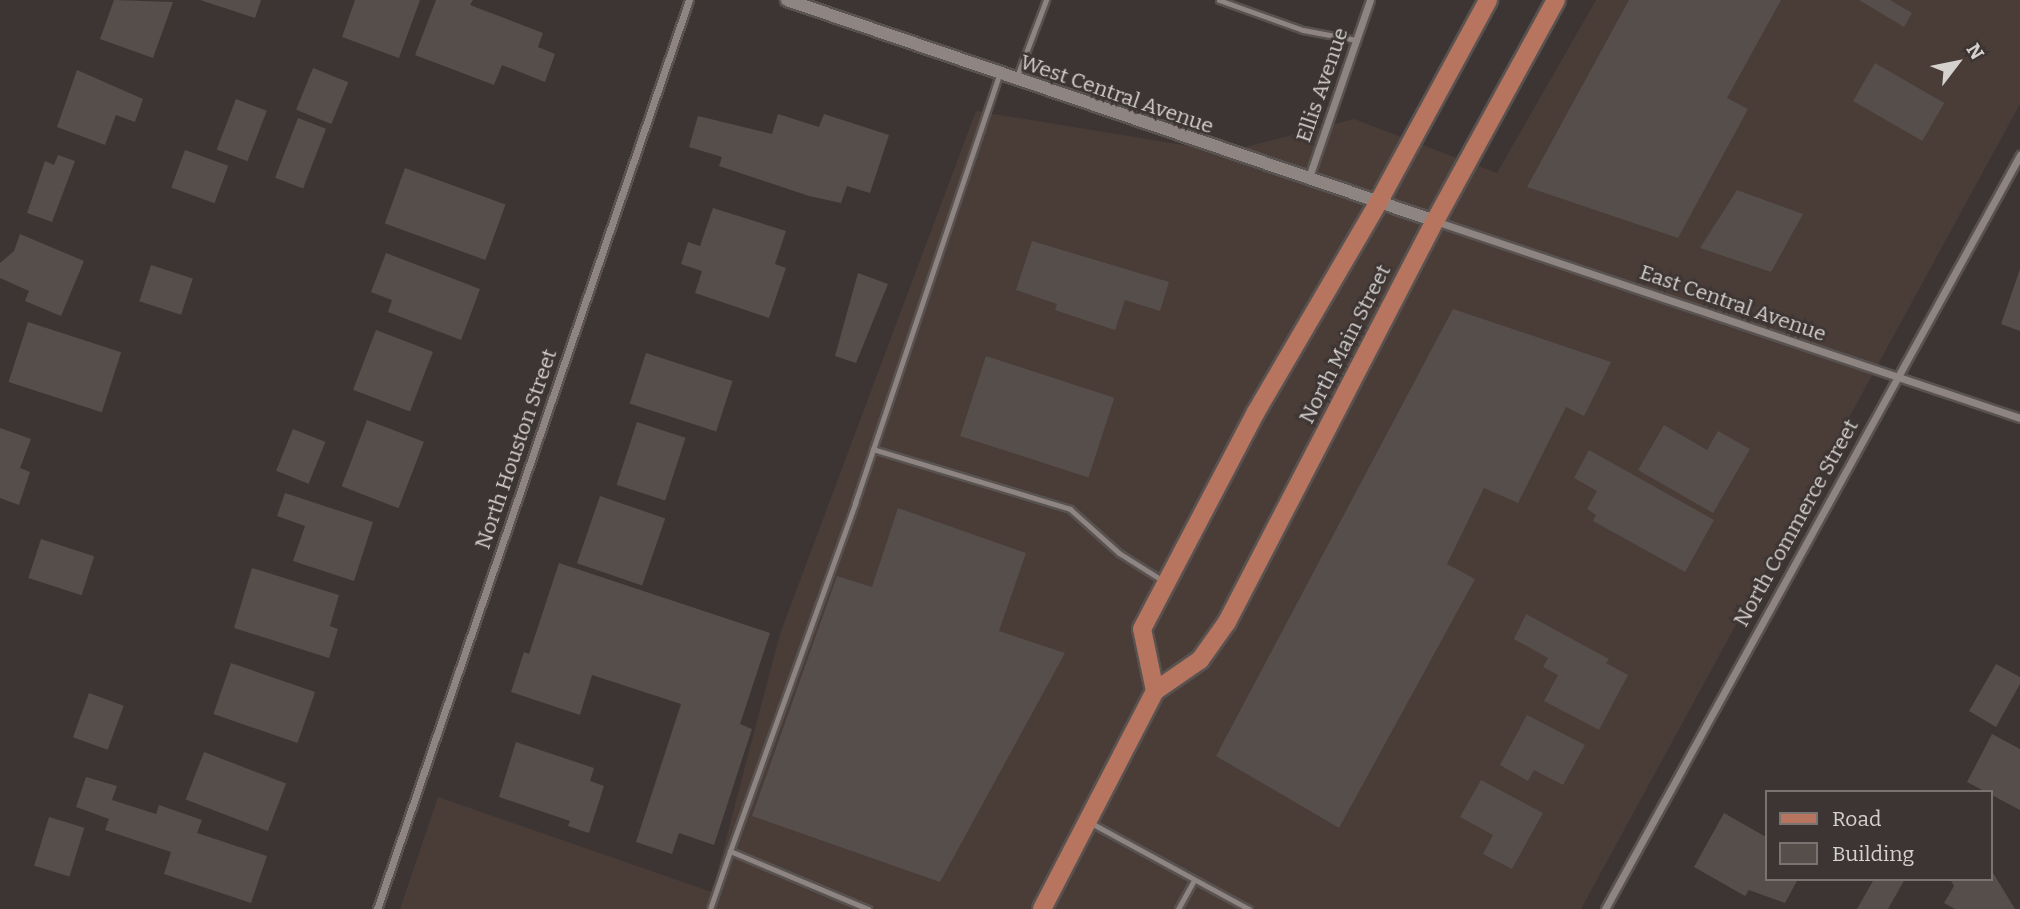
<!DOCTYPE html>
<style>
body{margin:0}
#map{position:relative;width:2020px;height:909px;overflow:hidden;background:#3c3533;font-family:Bitter,serif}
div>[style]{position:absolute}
.built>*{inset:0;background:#4a3c37}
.building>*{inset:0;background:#564e4b;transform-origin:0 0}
.roads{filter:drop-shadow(2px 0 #585250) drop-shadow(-2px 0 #585250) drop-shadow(0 2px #585250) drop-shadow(0 -2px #585250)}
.service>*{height:5px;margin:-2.5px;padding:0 2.5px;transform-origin:2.5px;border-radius:2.5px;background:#8e8582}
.minor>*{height:7px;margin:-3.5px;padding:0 3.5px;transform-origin:3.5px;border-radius:3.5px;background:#8e8582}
.tertiary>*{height:12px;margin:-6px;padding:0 6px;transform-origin:6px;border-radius:6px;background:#8e8582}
.primary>*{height:18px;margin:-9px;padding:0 9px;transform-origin:9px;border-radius:9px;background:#b7745f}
span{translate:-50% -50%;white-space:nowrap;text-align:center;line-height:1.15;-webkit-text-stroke:5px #3c3533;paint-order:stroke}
.street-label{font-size:21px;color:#d5d1cf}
.legend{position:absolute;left:1765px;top:790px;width:228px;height:91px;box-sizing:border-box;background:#3c3533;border:2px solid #797371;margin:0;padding:9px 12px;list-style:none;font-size:21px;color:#d5d1cf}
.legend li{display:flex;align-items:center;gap:14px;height:35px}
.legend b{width:35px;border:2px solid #797371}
.north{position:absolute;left:1922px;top:28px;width:70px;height:70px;-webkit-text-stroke:5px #3c3533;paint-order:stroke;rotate:58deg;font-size:19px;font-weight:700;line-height:28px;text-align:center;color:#d5d1cf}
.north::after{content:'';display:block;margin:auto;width:24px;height:32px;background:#d5d1cf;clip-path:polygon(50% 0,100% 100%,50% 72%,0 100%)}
</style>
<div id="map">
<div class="built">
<div style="clip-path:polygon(1596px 0,2020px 0,2020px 104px,1581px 909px,400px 909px,438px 797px,712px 892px,780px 634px,976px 111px,1226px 152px,1354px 119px,1497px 173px)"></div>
</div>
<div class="building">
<div style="clip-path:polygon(114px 0,173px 2px,153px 58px,100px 39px)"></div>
<div style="clip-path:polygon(200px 0,261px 0,255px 18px)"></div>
<div style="clip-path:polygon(355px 0,420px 0,399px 58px,342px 37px)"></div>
<div style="clip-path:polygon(436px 0,473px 0,470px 5px,543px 33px,538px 47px,555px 54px,545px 82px,502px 65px,494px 85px,415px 55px)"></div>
<div style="clip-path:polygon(1629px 0,1781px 0,1727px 98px,1748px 109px,1678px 238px,1527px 187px)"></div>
<div style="clip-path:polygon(1859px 0,1890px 0,1912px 13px,1904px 27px)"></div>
<div style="left:1875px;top:63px;width:80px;height:44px;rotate:30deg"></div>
<div style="left:313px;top:68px;width:38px;height:45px;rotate:22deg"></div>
<div style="clip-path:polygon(77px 70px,143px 99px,135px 122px,116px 115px,105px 145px,57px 127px)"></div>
<div style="left:236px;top:99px;width:33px;height:54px;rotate:21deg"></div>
<div style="clip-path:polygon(778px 114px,819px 127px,824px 114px,889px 135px,870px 193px,847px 186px,841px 203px,809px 196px,719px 166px,722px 157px,689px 147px,698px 116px,772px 134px)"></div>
<div style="left:298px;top:118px;width:30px;height:64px;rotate:21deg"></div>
<div style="left:185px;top:150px;width:46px;height:40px;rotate:20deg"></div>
<div style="clip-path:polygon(58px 155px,75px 161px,52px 222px,27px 213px,45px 161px,54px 165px)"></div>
<div style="left:405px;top:168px;width:107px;height:59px;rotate:20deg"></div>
<div style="clip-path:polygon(1737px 190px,1803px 214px,1771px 272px,1700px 248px)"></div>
<div style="clip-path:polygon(713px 208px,786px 231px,775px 264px,786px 268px,769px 318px,695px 293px,702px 271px,681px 264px,688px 242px,700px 246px)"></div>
<div style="clip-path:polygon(20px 234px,84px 261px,61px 316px,25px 301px,29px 291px,0 278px,0 263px,14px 251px)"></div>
<div style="clip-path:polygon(1032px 241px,1169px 282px,1160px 311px,1125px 300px,1115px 330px,1055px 310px,1057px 304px,1016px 290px)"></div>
<div style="clip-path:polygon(386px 253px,480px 289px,461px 340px,388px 312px,392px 300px,371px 292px)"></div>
<div style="left:151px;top:265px;width:44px;height:38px;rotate:18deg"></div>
<div style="clip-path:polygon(2020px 269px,2020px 331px,2001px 324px)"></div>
<div style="clip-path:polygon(858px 273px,888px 284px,856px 363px,835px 356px)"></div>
<div style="clip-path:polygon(1453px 309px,1611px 362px,1584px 416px,1566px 407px,1518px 503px,1484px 488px,1447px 564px,1475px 579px,1339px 828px,1216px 756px)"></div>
<div style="left:28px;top:322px;width:98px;height:63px;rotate:18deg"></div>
<div style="left:376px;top:330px;width:61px;height:64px;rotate:21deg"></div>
<div style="left:646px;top:353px;width:91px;height:53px;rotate:18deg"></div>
<div style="left:986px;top:356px;width:135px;height:84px;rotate:18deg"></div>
<div style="left:367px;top:420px;width:61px;height:71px;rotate:21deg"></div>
<div style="left:637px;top:422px;width:51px;height:66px;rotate:18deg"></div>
<div style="clip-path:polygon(1664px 425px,1707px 450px,1718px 431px,1750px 449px,1713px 513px,1638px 470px)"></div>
<div style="clip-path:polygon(0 428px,31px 439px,20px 468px,30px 472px,19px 505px,0 498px)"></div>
<div style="left:293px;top:429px;width:35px;height:45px;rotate:22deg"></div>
<div style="clip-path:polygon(1589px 450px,1714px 520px,1685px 572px,1593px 521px,1596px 515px,1587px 509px,1597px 491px,1574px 478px)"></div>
<div style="clip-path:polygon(285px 493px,373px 522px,354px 581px,293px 561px,305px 526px,277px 516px)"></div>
<div style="left:600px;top:496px;width:69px;height:71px;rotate:19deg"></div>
<div style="clip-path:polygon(898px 508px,1026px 553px,999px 631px,1065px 653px,940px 882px,752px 816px,837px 576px,872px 587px)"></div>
<div style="left:41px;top:539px;width:56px;height:41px;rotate:18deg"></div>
<div style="clip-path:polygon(559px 563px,770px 633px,740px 724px,752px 729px,714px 845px,679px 833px,672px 854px,636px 842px,681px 704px,592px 675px,580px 715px,511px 692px,524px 652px,529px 654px)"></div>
<div style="clip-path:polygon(252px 568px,339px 595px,330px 626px,338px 629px,329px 658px,234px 628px)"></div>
<div style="clip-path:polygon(1526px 614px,1609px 659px,1606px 663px,1628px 675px,1599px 730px,1544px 701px,1558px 675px,1543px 667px,1548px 658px,1514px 639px)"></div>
<div style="left:231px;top:663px;width:89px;height:54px;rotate:19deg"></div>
<div style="clip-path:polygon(1996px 664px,2020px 677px,2020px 684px,1996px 727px,1969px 711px)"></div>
<div style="left:89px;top:693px;width:37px;height:47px;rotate:20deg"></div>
<div style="clip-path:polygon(1527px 715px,1585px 745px,1563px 785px,1534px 770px,1528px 781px,1500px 765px)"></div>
<div style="clip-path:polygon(1992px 734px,2020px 749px,2020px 810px,1967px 782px)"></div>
<div style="clip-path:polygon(516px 742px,594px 768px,590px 781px,604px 786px,589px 833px,568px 826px,570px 821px,499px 797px)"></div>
<div style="left:204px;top:752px;width:88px;height:51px;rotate:21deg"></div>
<div style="clip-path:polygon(86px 777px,117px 786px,112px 800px,156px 814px,159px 805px,202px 820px,197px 833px,267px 856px,251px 903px,164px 874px,171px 852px,105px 830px,109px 819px,76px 807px)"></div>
<div style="clip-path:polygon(1481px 780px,1543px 813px,1512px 869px,1483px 854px,1493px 835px,1460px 817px)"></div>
<div style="clip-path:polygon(1724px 813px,1766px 837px,1766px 879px,1798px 879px,1785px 903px,1749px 890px,1745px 896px,1694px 867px)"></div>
<div style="left:49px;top:817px;width:37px;height:51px;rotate:17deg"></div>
<div style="clip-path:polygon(1990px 868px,2015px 909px,1955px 909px,1944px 903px,1954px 886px,1950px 879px,1990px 879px)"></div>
<div style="clip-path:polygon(1874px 879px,1905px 879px,1888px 909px,1857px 909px)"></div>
</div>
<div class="roads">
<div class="service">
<div style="left:1219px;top:0;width:89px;rotate:19.7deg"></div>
<div style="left:1303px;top:30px;width:54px;rotate:10.7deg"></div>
<div style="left:1016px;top:79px;width:85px;rotate:-69.2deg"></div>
<div style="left:873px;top:449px;width:206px;rotate:16.9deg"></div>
<div style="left:1070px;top:509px;width:66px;rotate:41.9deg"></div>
<div style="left:1119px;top:553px;width:54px;rotate:32.2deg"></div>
<div style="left:1091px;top:823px;width:180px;rotate:28.6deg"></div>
<div style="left:730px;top:851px;width:370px;rotate:-70.2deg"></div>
<div style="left:855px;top:503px;width:453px;rotate:-71.4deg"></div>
<div style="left:710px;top:909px;width:61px;rotate:-71deg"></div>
<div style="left:730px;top:851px;width:150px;rotate:22.8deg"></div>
<div style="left:1178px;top:909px;width:33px;rotate:-61deg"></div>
</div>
<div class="minor">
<div style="left:1308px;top:180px;width:190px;rotate:-71deg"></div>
<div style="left:1435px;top:221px;width:617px;rotate:18.61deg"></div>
<div style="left:377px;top:909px;width:961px;rotate:-71.06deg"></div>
<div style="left:1605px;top:909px;width:861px;rotate:-61.17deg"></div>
</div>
<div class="tertiary">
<div style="left:787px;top:0;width:685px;rotate:18.83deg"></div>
</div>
<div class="primary">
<div style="left:1155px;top:691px;width:63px;rotate:-101.8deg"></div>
<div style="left:1142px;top:629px;width:245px;rotate:-62.3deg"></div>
<div style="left:1256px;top:412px;width:242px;rotate:-59.7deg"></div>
<div style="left:1378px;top:203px;width:231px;rotate:-61.5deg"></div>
<div style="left:1042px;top:909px;width:246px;rotate:-62.6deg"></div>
<div style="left:1155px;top:691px;width:55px;rotate:-34.6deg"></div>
<div style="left:1200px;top:660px;width:47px;rotate:-54.6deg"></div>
<div style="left:1227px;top:622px;width:452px;rotate:-62.6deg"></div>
<div style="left:1435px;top:221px;width:252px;rotate:-61.3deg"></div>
</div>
</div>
<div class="street-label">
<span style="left:1322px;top:85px;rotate:-71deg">Ellis Avenue</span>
<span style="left:1117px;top:94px;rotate:19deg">West Central Avenue</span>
<span style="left:1733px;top:303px;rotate:19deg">East Central Avenue</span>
<span style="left:1345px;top:344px;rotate:-63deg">North Main Street</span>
<span style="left:516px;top:449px;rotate:-71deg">North Houston Street</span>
<span style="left:1796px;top:523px;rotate:-61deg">North Commerce Street</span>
</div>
<ul class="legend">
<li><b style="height:9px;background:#b7745f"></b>Road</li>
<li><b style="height:19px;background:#564e4b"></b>Building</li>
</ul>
<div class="north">N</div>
</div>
